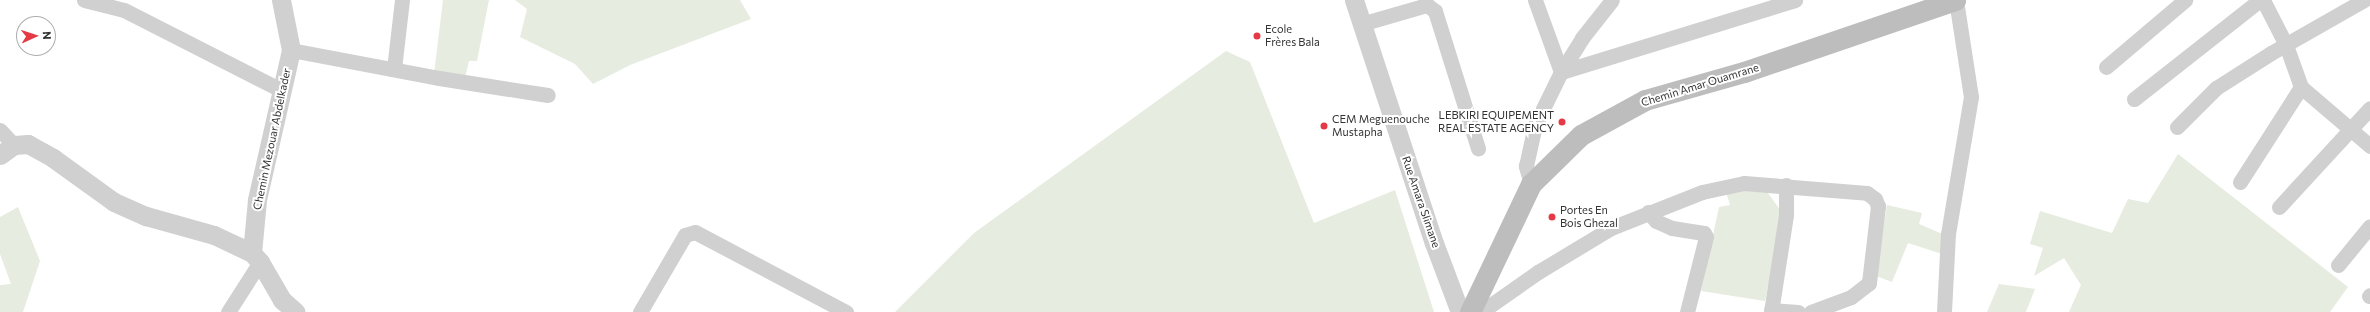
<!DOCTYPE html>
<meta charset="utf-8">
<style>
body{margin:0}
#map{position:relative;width:2370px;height:312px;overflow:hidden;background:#fff;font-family:Commissioner,sans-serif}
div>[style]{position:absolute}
.green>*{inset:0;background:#e6ecdf}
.minor>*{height:15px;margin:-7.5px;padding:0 7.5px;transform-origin:7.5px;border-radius:7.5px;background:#d0d0d0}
.tertiary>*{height:19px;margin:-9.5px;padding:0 9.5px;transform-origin:9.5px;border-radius:9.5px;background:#d0d0d0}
.secondary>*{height:21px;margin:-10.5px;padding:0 10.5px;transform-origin:10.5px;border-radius:10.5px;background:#bdbdbd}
.dots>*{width:11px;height:11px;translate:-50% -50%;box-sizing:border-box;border:2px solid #fff;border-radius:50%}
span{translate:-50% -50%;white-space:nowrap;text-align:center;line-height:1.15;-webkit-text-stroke:4px #fff;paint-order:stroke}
.poi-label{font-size:11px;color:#333}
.left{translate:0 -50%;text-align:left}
.right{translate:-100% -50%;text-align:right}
.street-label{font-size:11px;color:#333}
.north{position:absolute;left:16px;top:16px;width:40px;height:40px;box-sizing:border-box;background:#fff;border:1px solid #adadad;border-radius:50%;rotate:87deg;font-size:11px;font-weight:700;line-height:16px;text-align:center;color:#333}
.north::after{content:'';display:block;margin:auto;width:14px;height:18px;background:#e63946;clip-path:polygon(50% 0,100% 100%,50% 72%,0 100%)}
</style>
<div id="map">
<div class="green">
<div style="clip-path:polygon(443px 0,489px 0,477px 61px,469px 61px,465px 78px,434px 74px)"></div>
<div style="clip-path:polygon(515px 0,740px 0,751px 19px,630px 65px,593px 84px,575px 64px,520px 37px,527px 9px)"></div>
<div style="clip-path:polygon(1226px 51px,1250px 62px,1314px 223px,1395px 190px,1434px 312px,895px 312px,974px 233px)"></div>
<div style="clip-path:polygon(2178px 154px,2348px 287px,2330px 312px,2069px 312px,2081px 285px,2064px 258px,2034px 276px,2043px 248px,2030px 244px,2040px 211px,2112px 233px,2128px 199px,2148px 203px)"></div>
<div style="clip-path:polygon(1743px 188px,1765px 189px,1783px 214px,1765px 301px,1701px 291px,1719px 207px,1730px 205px,1726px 192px)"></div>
<div style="clip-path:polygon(1887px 205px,1922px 213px,1919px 224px,1945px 235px,1942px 254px,1908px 243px,1892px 282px,1876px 276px)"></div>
<div style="clip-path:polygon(18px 207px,40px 261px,23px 312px,0 312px,0 285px,11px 284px,0 254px,0 217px)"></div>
<div style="clip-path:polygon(1999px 284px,2035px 289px,2026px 312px,1987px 312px)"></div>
</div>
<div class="minor">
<div style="left:84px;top:0;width:41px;rotate:14deg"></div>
<div style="left:124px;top:10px;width:176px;rotate:27deg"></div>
<div style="left:1535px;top:0;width:77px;rotate:70.1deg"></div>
<div style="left:1561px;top:72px;width:245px;rotate:-17.1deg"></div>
<div style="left:2263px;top:0;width:51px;rotate:62.9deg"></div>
<div style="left:2286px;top:45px;width:45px;rotate:70.3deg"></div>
<div style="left:2301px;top:87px;width:91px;rotate:40.5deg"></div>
<div style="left:1361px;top:24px;width:69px;rotate:-16.1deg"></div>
<div style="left:1427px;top:5px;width:10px;rotate:37deg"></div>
<div style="left:1435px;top:11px;width:144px;rotate:72.6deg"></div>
<div style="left:291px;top:50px;width:151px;rotate:10.7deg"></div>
<div style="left:439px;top:78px;width:110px;rotate:8.9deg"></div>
<div style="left:2106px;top:67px;width:104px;rotate:-40.3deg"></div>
<div style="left:394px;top:69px;width:69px;rotate:-83.4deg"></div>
<div style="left:2134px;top:99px;width:160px;rotate:-38.2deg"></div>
<div style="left:2177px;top:127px;width:55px;rotate:-45deg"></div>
<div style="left:2216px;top:88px;width:65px;rotate:-32.5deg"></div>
<div style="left:2271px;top:53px;width:107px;rotate:-29.7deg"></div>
<div style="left:0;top:130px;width:21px;rotate:47deg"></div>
<div style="left:2240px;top:182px;width:113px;rotate:-57.3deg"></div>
<div style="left:1531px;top:184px;width:19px;rotate:-106deg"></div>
<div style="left:1526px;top:166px;width:42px;rotate:-77.6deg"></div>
<div style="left:1535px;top:125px;width:59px;rotate:-63.9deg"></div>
<div style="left:1561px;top:72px;width:40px;rotate:-58deg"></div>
<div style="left:1582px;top:38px;width:48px;rotate:-51.7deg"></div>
<div style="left:2279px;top:207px;width:134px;rotate:-47.4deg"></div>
<div style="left:1648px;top:212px;width:12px;rotate:48deg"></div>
<div style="left:1656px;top:221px;width:17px;rotate:24deg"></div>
<div style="left:1672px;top:228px;width:32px;rotate:9deg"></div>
<div style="left:1704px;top:233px;width:4px;rotate:63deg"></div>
<div style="left:1706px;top:237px;width:77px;rotate:104.2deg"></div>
<div style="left:2338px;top:265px;width:50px;rotate:-50.6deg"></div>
<div style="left:2369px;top:296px;width:1px;rotate:-45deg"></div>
<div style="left:1771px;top:310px;width:27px;rotate:4deg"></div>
<div style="left:228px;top:312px;width:59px;rotate:-57.4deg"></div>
<div style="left:640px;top:312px;width:89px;rotate:-59.7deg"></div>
<div style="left:685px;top:235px;width:10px;rotate:-17deg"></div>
<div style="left:695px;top:232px;width:171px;rotate:27.9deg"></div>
<div style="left:1481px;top:312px;width:70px;rotate:-35.1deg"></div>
<div style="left:1538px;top:272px;width:85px;rotate:-31.1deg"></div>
<div style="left:1611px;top:228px;width:98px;rotate:-21.6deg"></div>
<div style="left:1702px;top:192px;width:43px;rotate:-12.1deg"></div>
<div style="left:1744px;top:183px;width:123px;rotate:4.6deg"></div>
<div style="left:1867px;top:193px;width:10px;rotate:37deg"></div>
<div style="left:1875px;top:199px;width:8px;rotate:67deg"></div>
<div style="left:1878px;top:206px;width:78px;rotate:96.7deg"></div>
<div style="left:1869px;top:283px;width:23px;rotate:142deg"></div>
<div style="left:1851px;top:297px;width:43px;rotate:159.4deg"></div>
<div style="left:1771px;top:312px;width:98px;rotate:-81.2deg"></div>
<div style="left:1786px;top:215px;width:30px;rotate:-90deg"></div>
<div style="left:1944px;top:312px;width:78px;rotate:-87.1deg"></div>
<div style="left:1948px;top:234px;width:139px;rotate:-80.5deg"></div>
<div style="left:1971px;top:97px;width:98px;rotate:-98.8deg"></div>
</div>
<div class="tertiary">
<div style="left:281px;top:0;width:51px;rotate:78.7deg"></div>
<div style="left:291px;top:50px;width:154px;rotate:102.8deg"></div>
<div style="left:257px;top:200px;width:53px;rotate:95.4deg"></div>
<div style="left:252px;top:253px;width:12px;rotate:48deg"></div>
<div style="left:260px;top:262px;width:44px;rotate:59.9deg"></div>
<div style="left:282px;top:300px;width:18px;rotate:41deg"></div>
<div style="left:1354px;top:0;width:256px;rotate:71.8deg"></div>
<div style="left:1434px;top:243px;width:74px;rotate:69.4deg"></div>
<div style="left:0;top:155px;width:17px;rotate:-36deg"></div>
<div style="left:14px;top:145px;width:14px;rotate:-4deg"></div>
<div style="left:28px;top:144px;width:29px;rotate:29deg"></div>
<div style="left:53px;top:158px;width:75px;rotate:35.8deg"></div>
<div style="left:114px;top:202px;width:35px;rotate:24deg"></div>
<div style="left:146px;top:216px;width:71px;rotate:15.6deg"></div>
<div style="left:214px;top:235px;width:42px;rotate:25.3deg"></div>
</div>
<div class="secondary">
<div style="left:1470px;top:312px;width:142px;rotate:-64.5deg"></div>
<div style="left:1531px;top:184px;width:70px;rotate:-44.4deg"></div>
<div style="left:1581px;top:135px;width:73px;rotate:-28.7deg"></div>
<div style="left:1645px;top:100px;width:103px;rotate:-15.8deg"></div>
<div style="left:1744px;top:72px;width:223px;rotate:-18.8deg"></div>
</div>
<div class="dots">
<div style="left:1257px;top:36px;background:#e63946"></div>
<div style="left:1562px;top:122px;background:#e63946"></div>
<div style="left:1324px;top:126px;background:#e63946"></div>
<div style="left:1552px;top:217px;background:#e63946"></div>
</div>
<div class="poi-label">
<span class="left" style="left:1265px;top:36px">Ecole<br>Frères Bala</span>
<span class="right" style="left:1554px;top:122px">LEBKIRI EQUIPEMENT<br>REAL ESTATE AGENCY</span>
<span class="left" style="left:1332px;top:126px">CEM Meguenouche<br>Mustapha</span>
<span class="left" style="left:1560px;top:217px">Portes En<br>Bois Ghezal</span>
</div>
<div class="street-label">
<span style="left:1700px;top:85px;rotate:-17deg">Chemin Amar Ouamrane</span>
<span style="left:272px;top:139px;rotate:-78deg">Chemin Mezouar Abdelkader</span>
<span style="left:1421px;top:202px;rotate:71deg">Rue Amara Slimane</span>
</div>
<div class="north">N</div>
</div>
